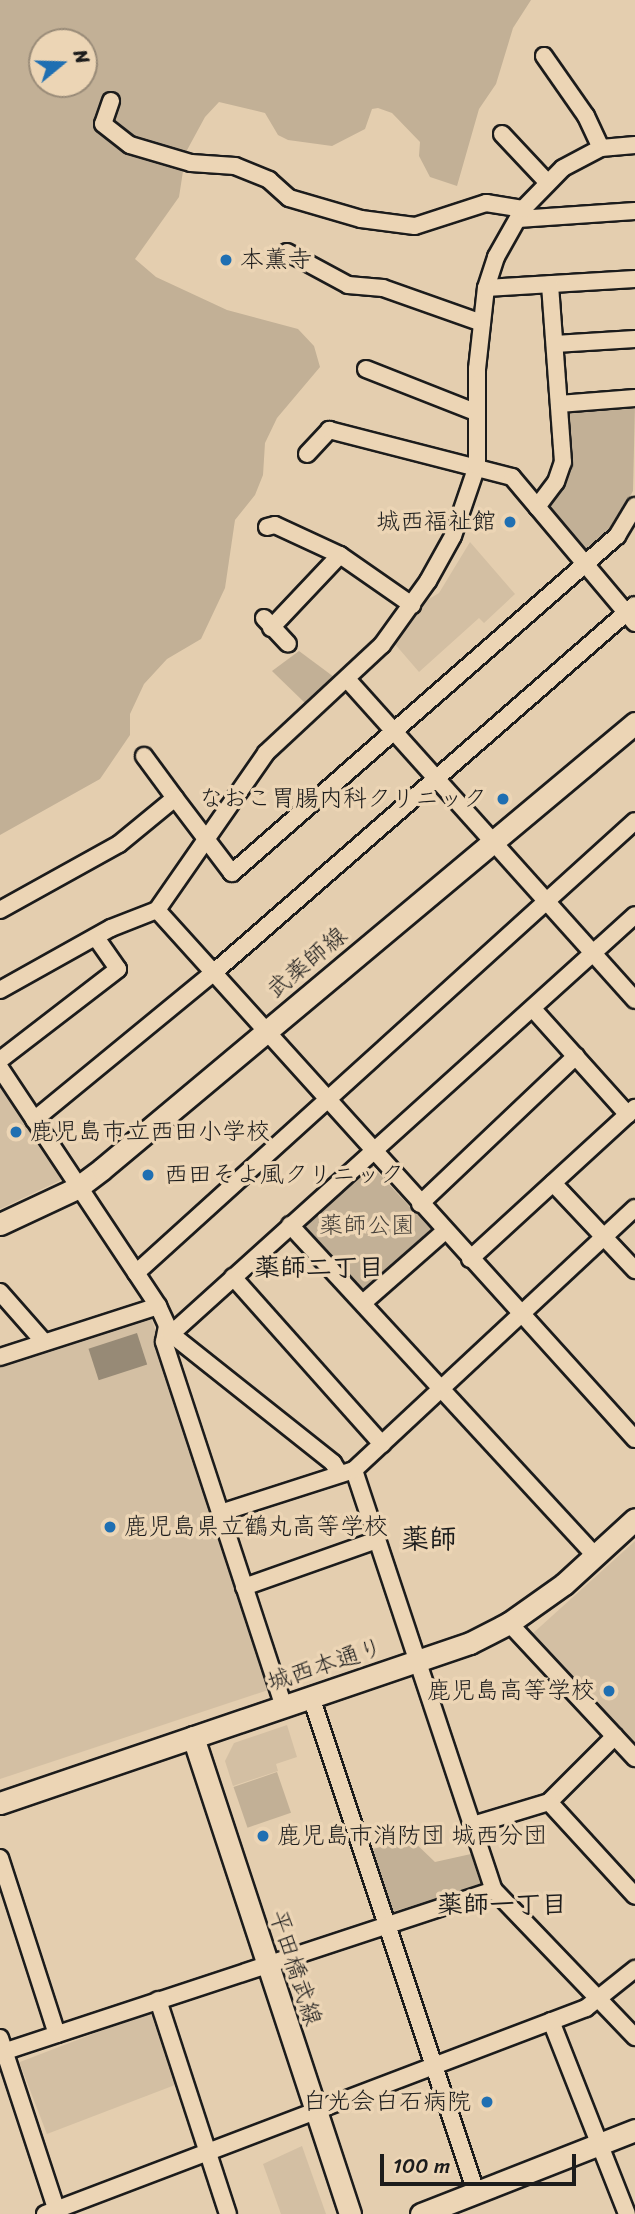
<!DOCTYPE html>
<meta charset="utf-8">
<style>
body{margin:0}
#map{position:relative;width:635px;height:2214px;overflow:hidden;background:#e4ceaf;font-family:Sriracha,"Klee One",sans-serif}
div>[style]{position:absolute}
.built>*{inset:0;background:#d3bfa3;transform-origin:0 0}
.green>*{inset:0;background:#c2b096;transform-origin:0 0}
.water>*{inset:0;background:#978a76;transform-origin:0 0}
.roads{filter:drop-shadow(2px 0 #1c1c1c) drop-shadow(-2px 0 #1c1c1c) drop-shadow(0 2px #1c1c1c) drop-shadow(0 -2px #1c1c1c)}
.street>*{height:16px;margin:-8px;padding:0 8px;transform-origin:8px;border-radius:8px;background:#ecd5b5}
.secondary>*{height:21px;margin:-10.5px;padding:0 10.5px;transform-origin:10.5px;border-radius:10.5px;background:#ecd5b5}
.dots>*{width:19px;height:19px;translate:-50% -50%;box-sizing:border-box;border:4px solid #ecd5b5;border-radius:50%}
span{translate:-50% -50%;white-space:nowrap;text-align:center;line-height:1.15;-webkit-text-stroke:7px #ecd5b5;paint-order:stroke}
.poi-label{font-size:24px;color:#1c1c1c}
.left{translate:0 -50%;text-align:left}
.right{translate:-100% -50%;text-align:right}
.street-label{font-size:24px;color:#1c1c1c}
.park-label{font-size:24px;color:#46413a}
.neighbourhood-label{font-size:26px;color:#1c1c1c;font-weight:700}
.quarter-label{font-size:28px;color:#1c1c1c;font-weight:700}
.north{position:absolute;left:28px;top:28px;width:70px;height:70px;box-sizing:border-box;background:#ecd5b5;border:2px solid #998b78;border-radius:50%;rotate:71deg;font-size:19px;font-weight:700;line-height:28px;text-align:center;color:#1c1c1c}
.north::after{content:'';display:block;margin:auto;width:24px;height:32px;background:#1f6fb2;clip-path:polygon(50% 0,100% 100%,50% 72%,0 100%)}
.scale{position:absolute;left:380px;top:2154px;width:196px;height:32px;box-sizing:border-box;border:4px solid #1c1c1c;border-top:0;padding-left:9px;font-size:21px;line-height:24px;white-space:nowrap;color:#1c1c1c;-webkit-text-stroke:5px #ecd5b5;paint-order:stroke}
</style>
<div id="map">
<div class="built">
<div style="clip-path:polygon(470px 542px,515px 594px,484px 623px,479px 618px,419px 672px,394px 643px,424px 602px,439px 593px)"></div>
<div style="clip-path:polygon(0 1085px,63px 1179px,0 1209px)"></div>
<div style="clip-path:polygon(145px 1315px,151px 1317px,274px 1688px,0 1779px,0 1366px)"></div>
<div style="clip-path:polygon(635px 1541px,635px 1748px,531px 1635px)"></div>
<div style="clip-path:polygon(287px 1725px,297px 1757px,276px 1764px,278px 1771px,233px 1786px,225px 1761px,234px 1743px)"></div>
<div style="left:150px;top:2012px;width:77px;height:140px;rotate:69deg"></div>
<div style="clip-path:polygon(302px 2146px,326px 2214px,281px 2214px,263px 2164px)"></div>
</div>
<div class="green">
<div style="clip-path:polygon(evenodd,0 0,531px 0,513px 28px,496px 84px,479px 109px,457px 186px,430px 177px,419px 156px,420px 142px,392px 113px,378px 108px,372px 109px,365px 129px,332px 146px,288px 140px,278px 135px,265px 113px,219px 102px,205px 117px,186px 152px,179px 197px,135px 259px,156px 277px,227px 310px,298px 329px,314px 346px,320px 367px,277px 418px,265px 443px,263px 475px,255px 495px,235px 520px,225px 588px,201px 639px,167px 659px,144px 684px,130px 714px,130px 735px,100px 779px,0 835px,0 0,42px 42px,84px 42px,84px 84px,42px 84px,42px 42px)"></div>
<div style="clip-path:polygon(635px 404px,633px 491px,609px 535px,587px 551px,548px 506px,566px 411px)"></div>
<div style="clip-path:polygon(299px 651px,334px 677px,306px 704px,272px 671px)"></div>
<div style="left:370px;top:1164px;width:89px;height:93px;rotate:47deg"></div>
<div style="left:277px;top:1772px;width:43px;height:46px;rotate:71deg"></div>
<div style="clip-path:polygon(411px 1839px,435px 1862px,471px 1854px,481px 1885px,392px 1912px,373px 1849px)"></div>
</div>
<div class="water">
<div style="left:137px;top:1333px;width:33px;height:51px;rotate:72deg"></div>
</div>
<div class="roads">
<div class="street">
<div style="left:544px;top:56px;width:73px;rotate:55deg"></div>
<div style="left:586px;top:116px;width:35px;rotate:65deg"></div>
<div style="left:111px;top:101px;width:24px;rotate:109deg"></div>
<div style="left:103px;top:124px;width:34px;rotate:38deg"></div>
<div style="left:130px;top:145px;width:64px;rotate:16.4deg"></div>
<div style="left:191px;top:163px;width:44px;rotate:3.9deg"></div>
<div style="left:235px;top:166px;width:37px;rotate:22deg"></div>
<div style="left:269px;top:180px;width:27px;rotate:42deg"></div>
<div style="left:289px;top:198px;width:75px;rotate:16.3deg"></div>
<div style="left:361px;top:219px;width:54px;rotate:7.4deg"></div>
<div style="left:415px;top:226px;width:75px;rotate:-17.9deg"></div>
<div style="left:486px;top:203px;width:37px;rotate:9deg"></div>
<div style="left:502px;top:134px;width:66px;rotate:46.8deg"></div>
<div style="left:518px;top:219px;width:117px;rotate:-3.9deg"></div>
<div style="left:287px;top:252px;width:69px;rotate:28.4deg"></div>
<div style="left:348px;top:285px;width:35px;rotate:5deg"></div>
<div style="left:383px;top:288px;width:105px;rotate:19.5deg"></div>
<div style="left:486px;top:288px;width:149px;rotate:-3.5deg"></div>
<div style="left:555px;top:344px;width:80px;rotate:-3.6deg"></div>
<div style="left:366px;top:369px;width:117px;rotate:21.5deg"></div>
<div style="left:559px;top:404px;width:76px;rotate:-4.5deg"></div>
<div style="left:307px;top:454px;width:33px;rotate:-47deg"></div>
<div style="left:329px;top:430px;width:189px;rotate:14.4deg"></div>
<div style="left:512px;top:477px;width:191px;rotate:49.9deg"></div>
<div style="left:537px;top:507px;width:31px;rotate:-53deg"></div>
<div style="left:556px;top:482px;width:21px;rotate:-71deg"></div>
<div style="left:563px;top:462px;width:178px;rotate:-94.2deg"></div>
<div style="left:267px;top:527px;width:8px;rotate:-14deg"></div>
<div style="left:275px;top:525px;width:72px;rotate:24.8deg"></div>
<div style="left:340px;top:555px;width:88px;rotate:34.8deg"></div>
<div style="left:264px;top:618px;width:35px;rotate:47deg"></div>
<div style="left:271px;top:628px;width:100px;rotate:-46.6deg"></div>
<div style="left:347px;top:679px;width:431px;rotate:48.1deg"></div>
<div style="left:144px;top:756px;width:52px;rotate:53.6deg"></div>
<div style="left:0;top:910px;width:136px;rotate:-29deg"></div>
<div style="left:119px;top:844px;width:72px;rotate:-39.4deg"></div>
<div style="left:175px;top:798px;width:94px;rotate:52.8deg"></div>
<div style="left:232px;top:873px;width:512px;rotate:-41.2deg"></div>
<div style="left:617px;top:536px;width:35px;rotate:-59deg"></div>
<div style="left:157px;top:910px;width:713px;rotate:47.9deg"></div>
<div style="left:0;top:990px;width:127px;rotate:-29.2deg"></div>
<div style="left:111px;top:928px;width:49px;rotate:-21.4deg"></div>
<div style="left:157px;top:910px;width:191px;rotate:-55.2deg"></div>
<div style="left:266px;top:753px;width:158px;rotate:-43deg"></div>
<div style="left:382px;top:645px;width:79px;rotate:-54.3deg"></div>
<div style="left:428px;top:581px;width:51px;rotate:-60.9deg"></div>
<div style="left:453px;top:536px;width:74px;rotate:-71.1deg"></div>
<div style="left:477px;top:466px;width:97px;rotate:-90deg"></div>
<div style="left:477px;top:369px;width:81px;rotate:-83.7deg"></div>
<div style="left:486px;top:288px;width:33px;rotate:-72deg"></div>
<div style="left:496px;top:257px;width:55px;rotate:-60.6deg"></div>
<div style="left:523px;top:209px;width:57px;rotate:-45.7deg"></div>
<div style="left:563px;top:168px;width:43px;rotate:-27.8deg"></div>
<div style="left:601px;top:148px;width:34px;rotate:-5deg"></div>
<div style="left:533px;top:1009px;width:142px;rotate:48.1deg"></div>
<div style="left:0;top:1060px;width:149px;rotate:-37.6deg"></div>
<div style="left:118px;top:969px;width:38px;rotate:-125deg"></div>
<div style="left:0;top:1068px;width:286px;rotate:56.4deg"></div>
<div style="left:158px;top:1306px;width:31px;rotate:65deg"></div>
<div style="left:171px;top:1334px;width:207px;rotate:38.5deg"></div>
<div style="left:333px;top:1463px;width:13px;rotate:58deg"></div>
<div style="left:34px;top:1120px;width:230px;rotate:-39.4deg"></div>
<div style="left:212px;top:974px;width:561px;rotate:-41.1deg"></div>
<div style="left:553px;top:1183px;width:120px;rotate:46.7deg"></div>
<div style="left:420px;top:1204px;width:215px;rotate:-43.5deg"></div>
<div style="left:290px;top:1225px;width:450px;rotate:47.3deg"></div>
<div style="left:470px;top:1259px;width:224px;rotate:-42.5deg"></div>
<div style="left:136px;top:1273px;width:673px;rotate:-42.17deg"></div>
<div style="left:233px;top:1277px;width:224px;rotate:48.3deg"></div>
<div style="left:0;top:1292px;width:67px;rotate:48.7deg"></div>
<div style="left:363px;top:1303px;width:109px;rotate:-41.3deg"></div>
<div style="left:167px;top:1326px;width:16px;rotate:101deg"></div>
<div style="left:164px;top:1342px;width:383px;rotate:71.8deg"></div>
<div style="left:171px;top:1334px;width:625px;rotate:-42.08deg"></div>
<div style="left:0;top:1357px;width:166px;rotate:-17.9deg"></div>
<div style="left:354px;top:1470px;width:443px;rotate:71.6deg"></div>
<div style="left:494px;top:1890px;width:204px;rotate:46.2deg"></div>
<div style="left:220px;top:1513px;width:141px;rotate:-17.8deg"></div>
<div style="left:354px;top:1470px;width:384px;rotate:-43deg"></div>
<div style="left:244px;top:1587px;width:141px;rotate:-19.5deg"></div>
<div style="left:509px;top:1623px;width:185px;rotate:47deg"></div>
<div style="left:311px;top:1697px;width:522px;rotate:71.57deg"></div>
<div style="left:549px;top:1802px;width:93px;rotate:-45deg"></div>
<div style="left:473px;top:1825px;width:79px;rotate:-16.8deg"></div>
<div style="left:549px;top:1802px;width:127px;rotate:47.5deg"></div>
<div style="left:0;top:1858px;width:185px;rotate:72.1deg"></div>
<div style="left:158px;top:2000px;width:225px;rotate:71.9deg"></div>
<div style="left:551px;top:2021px;width:207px;rotate:68.5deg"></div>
<div style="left:0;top:2038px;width:185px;rotate:71.8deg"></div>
<div style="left:0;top:2053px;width:520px;rotate:-18.26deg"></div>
<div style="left:45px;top:2214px;width:579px;rotate:-20.85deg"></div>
<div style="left:586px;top:2008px;width:63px;rotate:-38.5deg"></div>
</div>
<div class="secondary">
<div style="left:0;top:1224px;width:85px;rotate:-25.1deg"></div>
<div style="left:77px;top:1188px;width:31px;rotate:-37deg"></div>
<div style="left:102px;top:1169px;width:695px;rotate:-39.92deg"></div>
<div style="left:193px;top:1737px;width:502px;rotate:71.78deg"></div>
<div style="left:0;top:1803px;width:496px;rotate:-18.8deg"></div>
<div style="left:470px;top:1643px;width:44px;rotate:-27.1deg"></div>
<div style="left:509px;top:1623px;width:67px;rotate:-35.3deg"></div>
<div style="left:564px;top:1584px;width:96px;rotate:-42.5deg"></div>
<div style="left:421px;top:2214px;width:230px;rotate:-21.4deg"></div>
</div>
</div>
<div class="dots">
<div style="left:226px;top:260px;background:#1f6fb2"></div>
<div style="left:510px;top:522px;background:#1f6fb2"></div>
<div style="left:503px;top:799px;background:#1f6fb2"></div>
<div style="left:16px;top:1132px;background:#1f6fb2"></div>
<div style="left:148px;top:1175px;background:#1f6fb2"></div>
<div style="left:110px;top:1527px;background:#1f6fb2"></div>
<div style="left:609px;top:1691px;background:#1f6fb2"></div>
<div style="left:263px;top:1836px;background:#1f6fb2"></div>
<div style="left:487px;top:2102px;background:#1f6fb2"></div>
</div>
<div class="poi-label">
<span class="left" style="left:240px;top:260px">本薫寺</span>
<span class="right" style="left:496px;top:522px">城西福祉館</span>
<span class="right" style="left:487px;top:799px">なおこ胃腸内科クリニック</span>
<span class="left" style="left:30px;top:1132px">鹿児島市立西田小学校</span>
<span class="left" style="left:164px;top:1175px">西田そよ風クリニック</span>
<span class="left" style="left:124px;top:1527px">鹿児島県立鶴丸高等学校</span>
<span class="right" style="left:595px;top:1691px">鹿児島高等学校</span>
<span class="left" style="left:277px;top:1836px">鹿児島市消防団 城西分団</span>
<span class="right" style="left:471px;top:2102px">白光会白石病院</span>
</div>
<div class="street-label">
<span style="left:307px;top:963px;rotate:-40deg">武薬師線</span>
<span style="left:325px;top:1665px;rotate:-18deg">城西本通り</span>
<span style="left:295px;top:1968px;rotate:72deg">平田橋武線</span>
</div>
<div class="park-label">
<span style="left:367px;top:1226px">薬師公園</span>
</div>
<div class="neighbourhood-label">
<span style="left:319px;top:1268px">薬師二丁目</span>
<span style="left:502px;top:1905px">薬師一丁目</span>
</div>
<div class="quarter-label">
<span style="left:429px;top:1539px">薬師</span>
</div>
<div class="north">N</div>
<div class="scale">100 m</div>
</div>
